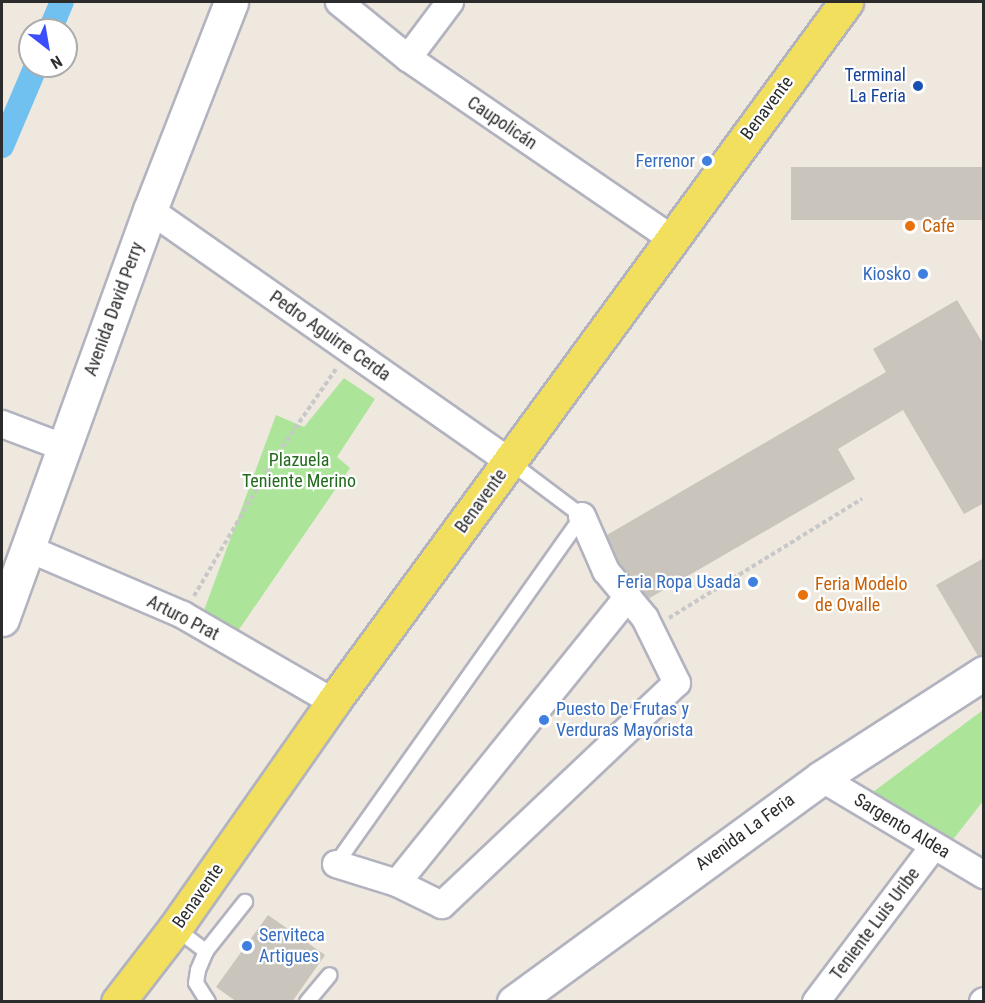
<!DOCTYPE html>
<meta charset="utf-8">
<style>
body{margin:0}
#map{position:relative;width:985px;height:1003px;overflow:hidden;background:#eee8de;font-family:"Roboto Condensed",sans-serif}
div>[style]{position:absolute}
.green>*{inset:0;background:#ace59a}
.canal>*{height:24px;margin:-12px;padding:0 12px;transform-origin:12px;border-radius:12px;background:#70c1f0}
.building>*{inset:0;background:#c9c5bd;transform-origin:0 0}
.path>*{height:4px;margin-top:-2px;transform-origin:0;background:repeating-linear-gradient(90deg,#c8c8c8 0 4.5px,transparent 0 7.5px)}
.roads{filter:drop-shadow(2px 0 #b2b3bf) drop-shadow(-2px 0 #b2b3bf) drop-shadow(0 2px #b2b3bf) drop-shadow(0 -2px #b2b3bf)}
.lane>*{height:14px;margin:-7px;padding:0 7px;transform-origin:7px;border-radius:7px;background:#fff}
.street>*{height:26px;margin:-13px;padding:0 13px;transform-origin:13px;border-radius:13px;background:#fff}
.secondary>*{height:33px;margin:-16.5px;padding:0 16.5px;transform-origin:16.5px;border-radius:16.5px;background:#fff}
.primary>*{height:33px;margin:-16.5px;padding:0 16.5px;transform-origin:16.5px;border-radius:16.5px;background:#f3df5e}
.dots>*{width:16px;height:16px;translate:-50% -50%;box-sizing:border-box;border:3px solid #fff;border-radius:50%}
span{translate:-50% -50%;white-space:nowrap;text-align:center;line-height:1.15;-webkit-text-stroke:4.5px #fff;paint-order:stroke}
.transit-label{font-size:18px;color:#164399}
.right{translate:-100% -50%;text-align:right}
.street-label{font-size:18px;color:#2c2c2c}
.shop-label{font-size:18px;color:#366cbe}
.left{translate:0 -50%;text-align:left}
.food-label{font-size:18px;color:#c56008}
.park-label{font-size:18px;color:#226b1a}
.frame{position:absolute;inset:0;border:3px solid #2c2c2c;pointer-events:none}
.north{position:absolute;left:18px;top:18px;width:60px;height:60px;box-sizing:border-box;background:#fff;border:2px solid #ababab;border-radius:50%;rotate:149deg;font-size:16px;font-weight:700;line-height:24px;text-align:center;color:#2c2c2c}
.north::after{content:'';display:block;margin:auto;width:21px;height:27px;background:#3c4dfc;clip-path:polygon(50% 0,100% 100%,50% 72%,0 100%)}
</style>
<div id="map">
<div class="green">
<div style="clip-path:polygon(344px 378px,375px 399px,337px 457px,350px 468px,238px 631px,203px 613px,276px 415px,304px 427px)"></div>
<div style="clip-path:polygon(983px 710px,983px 801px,952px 841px,873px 792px)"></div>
</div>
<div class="canal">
<div style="left:50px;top:30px;width:30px;rotate:-67deg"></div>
<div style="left:2px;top:146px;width:87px;rotate:-67deg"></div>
</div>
<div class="building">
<div style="left:984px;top:167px;width:53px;height:193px;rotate:90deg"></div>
<div style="clip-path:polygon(957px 300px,984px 345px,984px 503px,964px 514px,903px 410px,838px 449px,855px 479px,648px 599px,619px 563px,607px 535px,886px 372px,873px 349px)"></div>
<div style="clip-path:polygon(984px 558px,984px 654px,978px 656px,936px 585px)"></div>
<div style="clip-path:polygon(268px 915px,325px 955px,292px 1002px,237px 1002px,216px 987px)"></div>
</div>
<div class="path">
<div style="left:194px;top:596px;width:166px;rotate:-59.6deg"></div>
<div style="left:278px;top:453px;width:102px;rotate:-55.4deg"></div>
<div style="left:669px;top:618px;width:227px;rotate:-31.7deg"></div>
</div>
<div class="roads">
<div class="lane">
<div style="left:336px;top:864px;width:426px;rotate:-54.7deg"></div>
<div style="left:582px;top:516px;width:90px;rotate:-143.1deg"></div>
<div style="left:175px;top:928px;width:39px;rotate:37deg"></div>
<div style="left:208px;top:1002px;width:22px;rotate:-122deg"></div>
<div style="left:196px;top:983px;width:13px;rotate:-81deg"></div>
<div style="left:198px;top:970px;width:21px;rotate:-67deg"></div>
<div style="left:206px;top:951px;width:63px;rotate:-51.5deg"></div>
<div style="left:307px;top:1002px;width:35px;rotate:-50deg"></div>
</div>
<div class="street">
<div style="left:339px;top:2px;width:89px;rotate:39.1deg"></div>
<div style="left:408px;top:58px;width:319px;rotate:34.4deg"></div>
<div style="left:408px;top:58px;width:70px;rotate:-53.1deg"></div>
<div style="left:150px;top:210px;width:439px;rotate:35deg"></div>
<div style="left:2px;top:424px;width:65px;rotate:20.7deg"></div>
<div style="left:27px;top:548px;width:170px;rotate:23.2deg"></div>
<div style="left:183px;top:615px;width:173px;rotate:30.1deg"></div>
<div style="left:821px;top:778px;width:190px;rotate:30.8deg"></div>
<div style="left:336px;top:864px;width:64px;rotate:17.3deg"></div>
<div style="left:397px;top:883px;width:50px;rotate:26.1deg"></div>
<div style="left:442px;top:905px;width:323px;rotate:-43.4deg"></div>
<div style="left:677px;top:683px;width:72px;rotate:-116.2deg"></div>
<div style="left:645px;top:618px;width:61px;rotate:-129.7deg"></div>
<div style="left:606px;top:571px;width:60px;rotate:-113.6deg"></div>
<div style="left:397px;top:883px;width:368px;rotate:-51.1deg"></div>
<div style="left:816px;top:1002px;width:196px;rotate:-52.9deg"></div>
<div style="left:983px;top:1002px;width:1px;rotate:-45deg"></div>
</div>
<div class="secondary">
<div style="left:2px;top:619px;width:435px;rotate:-70.1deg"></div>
<div style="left:150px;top:210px;width:223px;rotate:-68.7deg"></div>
<div style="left:514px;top:1002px;width:380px;rotate:-36.1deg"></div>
<div style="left:821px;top:778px;width:194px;rotate:-32.8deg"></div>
</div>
<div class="primary">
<div style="left:118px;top:1002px;width:93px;rotate:-52.4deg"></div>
<div style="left:175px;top:928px;width:276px;rotate:-55deg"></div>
<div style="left:333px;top:702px;width:868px;rotate:-53.76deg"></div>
</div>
</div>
<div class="dots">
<div style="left:918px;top:86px;background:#1a4fb4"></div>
<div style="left:707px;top:161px;background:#3f7fe0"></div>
<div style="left:910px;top:226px;background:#e8710a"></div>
<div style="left:923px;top:274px;background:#3f7fe0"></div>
<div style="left:753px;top:582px;background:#3f7fe0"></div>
<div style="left:803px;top:595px;background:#e8710a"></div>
<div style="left:544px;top:720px;background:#3f7fe0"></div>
<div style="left:247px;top:946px;background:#3f7fe0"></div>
</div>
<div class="transit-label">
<span class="right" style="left:906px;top:86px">Terminal<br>La Feria</span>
</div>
<div class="street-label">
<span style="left:767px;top:108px;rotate:-53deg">Benavente</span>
<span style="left:502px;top:123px;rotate:34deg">Caupolicán</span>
<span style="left:114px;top:309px;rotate:-70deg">Avenida David Perry</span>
<span style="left:330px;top:336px;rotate:35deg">Pedro Aguirre Cerda</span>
<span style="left:481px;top:501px;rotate:-54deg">Benavente</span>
<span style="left:183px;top:618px;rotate:27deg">Arturo Prat</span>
<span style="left:902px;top:826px;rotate:31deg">Sargento Aldea</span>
<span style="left:745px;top:832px;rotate:-36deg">Avenida La Feria</span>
<span style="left:198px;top:896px;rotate:-55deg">Benavente</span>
<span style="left:875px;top:924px;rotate:-53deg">Teniente Luis Uribe</span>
</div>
<div class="shop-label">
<span class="right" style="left:695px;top:161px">Ferrenor</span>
<span class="right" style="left:911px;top:274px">Kiosko</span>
<span class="right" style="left:741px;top:582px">Feria Ropa Usada</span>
<span class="left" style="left:556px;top:720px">Puesto De Frutas y<br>Verduras Mayorista</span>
<span class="left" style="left:259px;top:946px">Serviteca<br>Artigues</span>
</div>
<div class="food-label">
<span class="left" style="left:922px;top:226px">Cafe</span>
<span class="left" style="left:815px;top:595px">Feria Modelo<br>de Ovalle</span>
</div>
<div class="park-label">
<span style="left:299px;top:471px">Plazuela<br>Teniente Merino</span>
</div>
<div class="frame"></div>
<div class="north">N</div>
</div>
